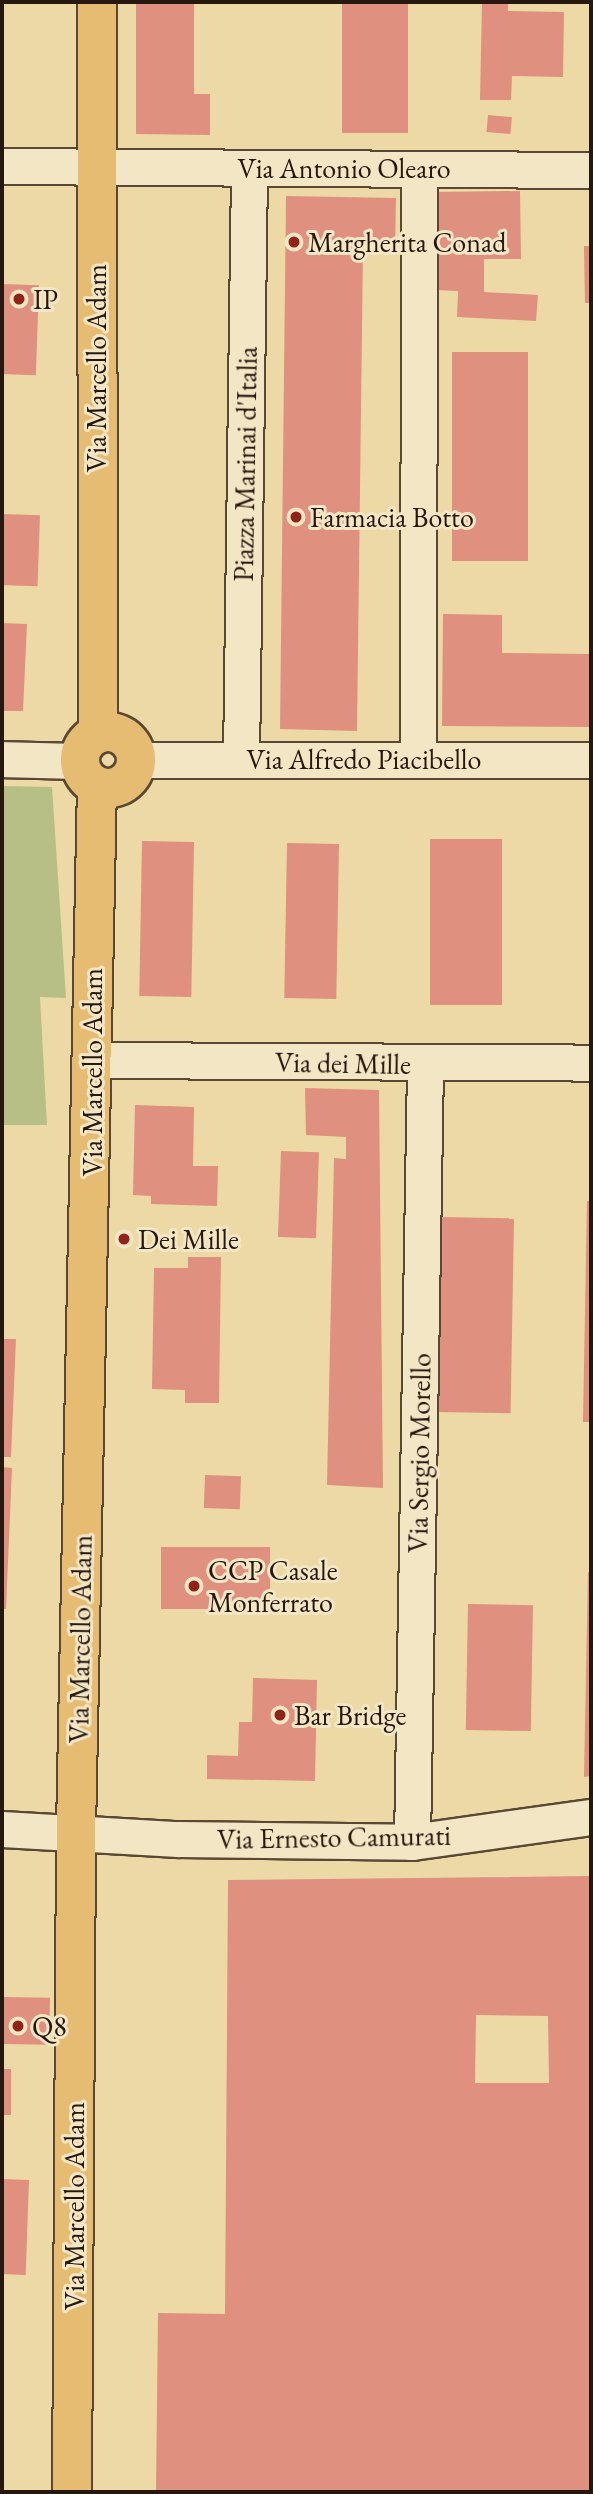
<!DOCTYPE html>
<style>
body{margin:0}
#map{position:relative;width:593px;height:2494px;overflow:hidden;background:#ecd9a6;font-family:"EB Garamond",serif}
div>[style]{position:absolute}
.green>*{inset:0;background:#b7bf87}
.building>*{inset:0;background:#df907e;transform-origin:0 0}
.roads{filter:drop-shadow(2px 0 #584834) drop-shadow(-2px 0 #584834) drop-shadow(0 2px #584834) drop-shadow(0 -2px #584834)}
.minor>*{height:35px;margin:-17.5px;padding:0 17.5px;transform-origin:17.5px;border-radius:17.5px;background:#f3e6c5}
.primary>*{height:38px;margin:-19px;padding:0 19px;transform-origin:19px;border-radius:19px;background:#e6bc73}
.primary>.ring{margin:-19px;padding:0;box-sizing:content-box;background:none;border:38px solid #e6bc73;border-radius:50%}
.dots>*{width:19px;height:19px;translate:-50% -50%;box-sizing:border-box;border:4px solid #f3e6c5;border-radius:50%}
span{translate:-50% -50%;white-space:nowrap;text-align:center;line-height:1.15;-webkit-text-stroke:6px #f3e6c5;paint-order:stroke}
.street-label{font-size:28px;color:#26180e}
.poi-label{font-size:28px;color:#26180e}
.left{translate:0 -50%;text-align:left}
.frame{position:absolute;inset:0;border:4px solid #26180e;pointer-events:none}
</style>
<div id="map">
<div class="green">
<div style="clip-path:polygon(2px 786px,52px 787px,66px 998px,40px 997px,47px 1125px,2px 1125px)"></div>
</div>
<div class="building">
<div style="clip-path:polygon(136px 2px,194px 2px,194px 94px,210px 94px,210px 135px,136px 134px)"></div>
<div style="left:342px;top:2px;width:66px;height:131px"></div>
<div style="clip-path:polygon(482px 2px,508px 2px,508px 11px,564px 12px,563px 77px,512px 76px,511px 100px,480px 100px)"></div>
<div style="left:488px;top:115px;width:24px;height:17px;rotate:5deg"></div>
<div style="clip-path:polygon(520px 191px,521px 259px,484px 259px,484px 292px,538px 295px,536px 321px,457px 317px,458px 291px,436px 290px,434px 192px)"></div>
<div style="clip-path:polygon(286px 196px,396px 198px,395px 248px,363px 247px,357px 731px,280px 729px)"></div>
<div style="clip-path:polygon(584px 246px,591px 246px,591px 303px,585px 303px)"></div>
<div style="left:2px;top:284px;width:37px;height:90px;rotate:2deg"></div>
<div style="left:452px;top:352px;width:76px;height:209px"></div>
<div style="left:2px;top:514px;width:38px;height:71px;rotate:2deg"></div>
<div style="clip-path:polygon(443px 614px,502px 615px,502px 653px,591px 654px,591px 727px,442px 726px)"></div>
<div style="clip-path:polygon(2px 623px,27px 624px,23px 711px,2px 711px)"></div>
<div style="left:430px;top:839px;width:72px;height:166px"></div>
<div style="left:142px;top:841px;width:52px;height:155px;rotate:1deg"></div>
<div style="left:287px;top:843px;width:52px;height:155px;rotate:1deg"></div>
<div style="clip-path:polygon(305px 1088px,379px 1090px,383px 1488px,327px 1485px,334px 1158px,346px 1159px,346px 1137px,306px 1135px)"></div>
<div style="clip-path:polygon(135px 1105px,194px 1107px,193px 1166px,218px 1166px,217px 1206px,151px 1204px,151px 1196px,133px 1195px)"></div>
<div style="left:281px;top:1151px;width:38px;height:86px;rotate:2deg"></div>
<div style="clip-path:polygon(587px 1201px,591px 1201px,591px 1422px,583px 1422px)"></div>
<div style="left:439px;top:1217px;width:75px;height:195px;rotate:1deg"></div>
<div style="clip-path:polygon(188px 1257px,221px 1257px,219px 1403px,185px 1403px,185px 1390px,152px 1389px,154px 1268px,188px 1268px)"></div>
<div style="clip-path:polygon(2px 1339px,16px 1339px,11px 1457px,2px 1457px)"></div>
<div style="clip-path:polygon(2px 1467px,12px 1468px,6px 1609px,2px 1609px)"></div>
<div style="left:205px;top:1475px;width:36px;height:33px;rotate:2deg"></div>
<div style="left:270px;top:1547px;width:62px;height:109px;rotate:90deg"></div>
<div style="clip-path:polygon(588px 1572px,591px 1573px,591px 1776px,584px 1777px)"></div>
<div style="left:468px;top:1604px;width:65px;height:126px;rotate:1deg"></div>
<div style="clip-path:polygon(253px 1678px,317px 1680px,315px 1781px,207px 1779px,207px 1755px,238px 1756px,239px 1722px,252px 1722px)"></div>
<div style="clip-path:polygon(evenodd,591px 1876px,591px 2492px,156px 2492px,158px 2313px,225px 2314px,228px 1880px,591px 1876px,476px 2015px,548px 2016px,549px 2083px,475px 2083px,476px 2015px)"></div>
<div style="left:2px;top:1997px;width:48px;height:47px;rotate:1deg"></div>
<div style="left:2px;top:2069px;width:9px;height:46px"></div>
<div style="left:2px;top:2179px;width:27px;height:95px;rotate:2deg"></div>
</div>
<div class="roads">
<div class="minor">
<div style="left:2px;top:166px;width:589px;rotate:0.39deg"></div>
<div style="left:2px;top:759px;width:78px;rotate:1.5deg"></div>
<div style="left:241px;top:759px;width:591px;rotate:-89.22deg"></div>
<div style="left:418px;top:759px;width:590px;rotate:-89.9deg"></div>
<div style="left:136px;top:760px;width:455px"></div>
<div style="left:94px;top:1060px;width:497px;rotate:0.3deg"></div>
<div style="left:2px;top:1829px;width:176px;rotate:3.3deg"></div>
<div style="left:178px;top:1839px;width:234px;rotate:0.7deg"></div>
<div style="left:412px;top:1842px;width:181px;rotate:-8deg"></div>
<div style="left:412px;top:1842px;width:779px;rotate:-89.04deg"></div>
</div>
<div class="primary">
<div style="left:97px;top:2px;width:732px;rotate:89.92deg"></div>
<div class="ring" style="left:80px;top:732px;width:18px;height:18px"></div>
<div style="left:72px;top:2492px;width:662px;rotate:-89.65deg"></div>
<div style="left:76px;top:1830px;width:1044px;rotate:-88.85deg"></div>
</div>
</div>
<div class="dots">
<div style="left:294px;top:242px;background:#8f2418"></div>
<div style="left:19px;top:299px;background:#8f2418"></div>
<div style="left:296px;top:517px;background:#8f2418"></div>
<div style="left:124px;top:1239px;background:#8f2418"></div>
<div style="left:194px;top:1586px;background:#8f2418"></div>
<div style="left:280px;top:1715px;background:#8f2418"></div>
<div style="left:18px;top:2026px;background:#8f2418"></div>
</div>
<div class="street-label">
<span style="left:344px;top:168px">Via Antonio Olearo</span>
<span style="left:96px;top:368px;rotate:-90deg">Via Marcello Adam</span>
<span style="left:245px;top:464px;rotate:-89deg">Piazza Marinai d'Italia</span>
<span style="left:364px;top:759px">Via Alfredo Piacibello</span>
<span style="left:343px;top:1063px;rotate:1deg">Via dei Mille</span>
<span style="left:92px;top:1072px;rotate:-90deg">Via Marcello Adam</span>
<span style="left:419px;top:1453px;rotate:-89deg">Via Sergio Morello</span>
<span style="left:80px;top:1639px;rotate:-89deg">Via Marcello Adam</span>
<span style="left:334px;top:1837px;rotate:-1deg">Via Ernesto Camurati</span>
<span style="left:74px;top:2206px;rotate:-90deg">Via Marcello Adam</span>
</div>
<div class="poi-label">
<span class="left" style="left:308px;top:242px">Margherita Conad</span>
<span class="left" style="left:33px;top:299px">IP</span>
<span class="left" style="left:310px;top:517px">Farmacia Botto</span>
<span class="left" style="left:138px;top:1239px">Dei Mille</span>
<span class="left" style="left:208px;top:1586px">CCP Casale<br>Monferrato</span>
<span class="left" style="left:294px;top:1715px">Bar Bridge</span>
<span class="left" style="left:32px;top:2026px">Q8</span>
</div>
<div class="frame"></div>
</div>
